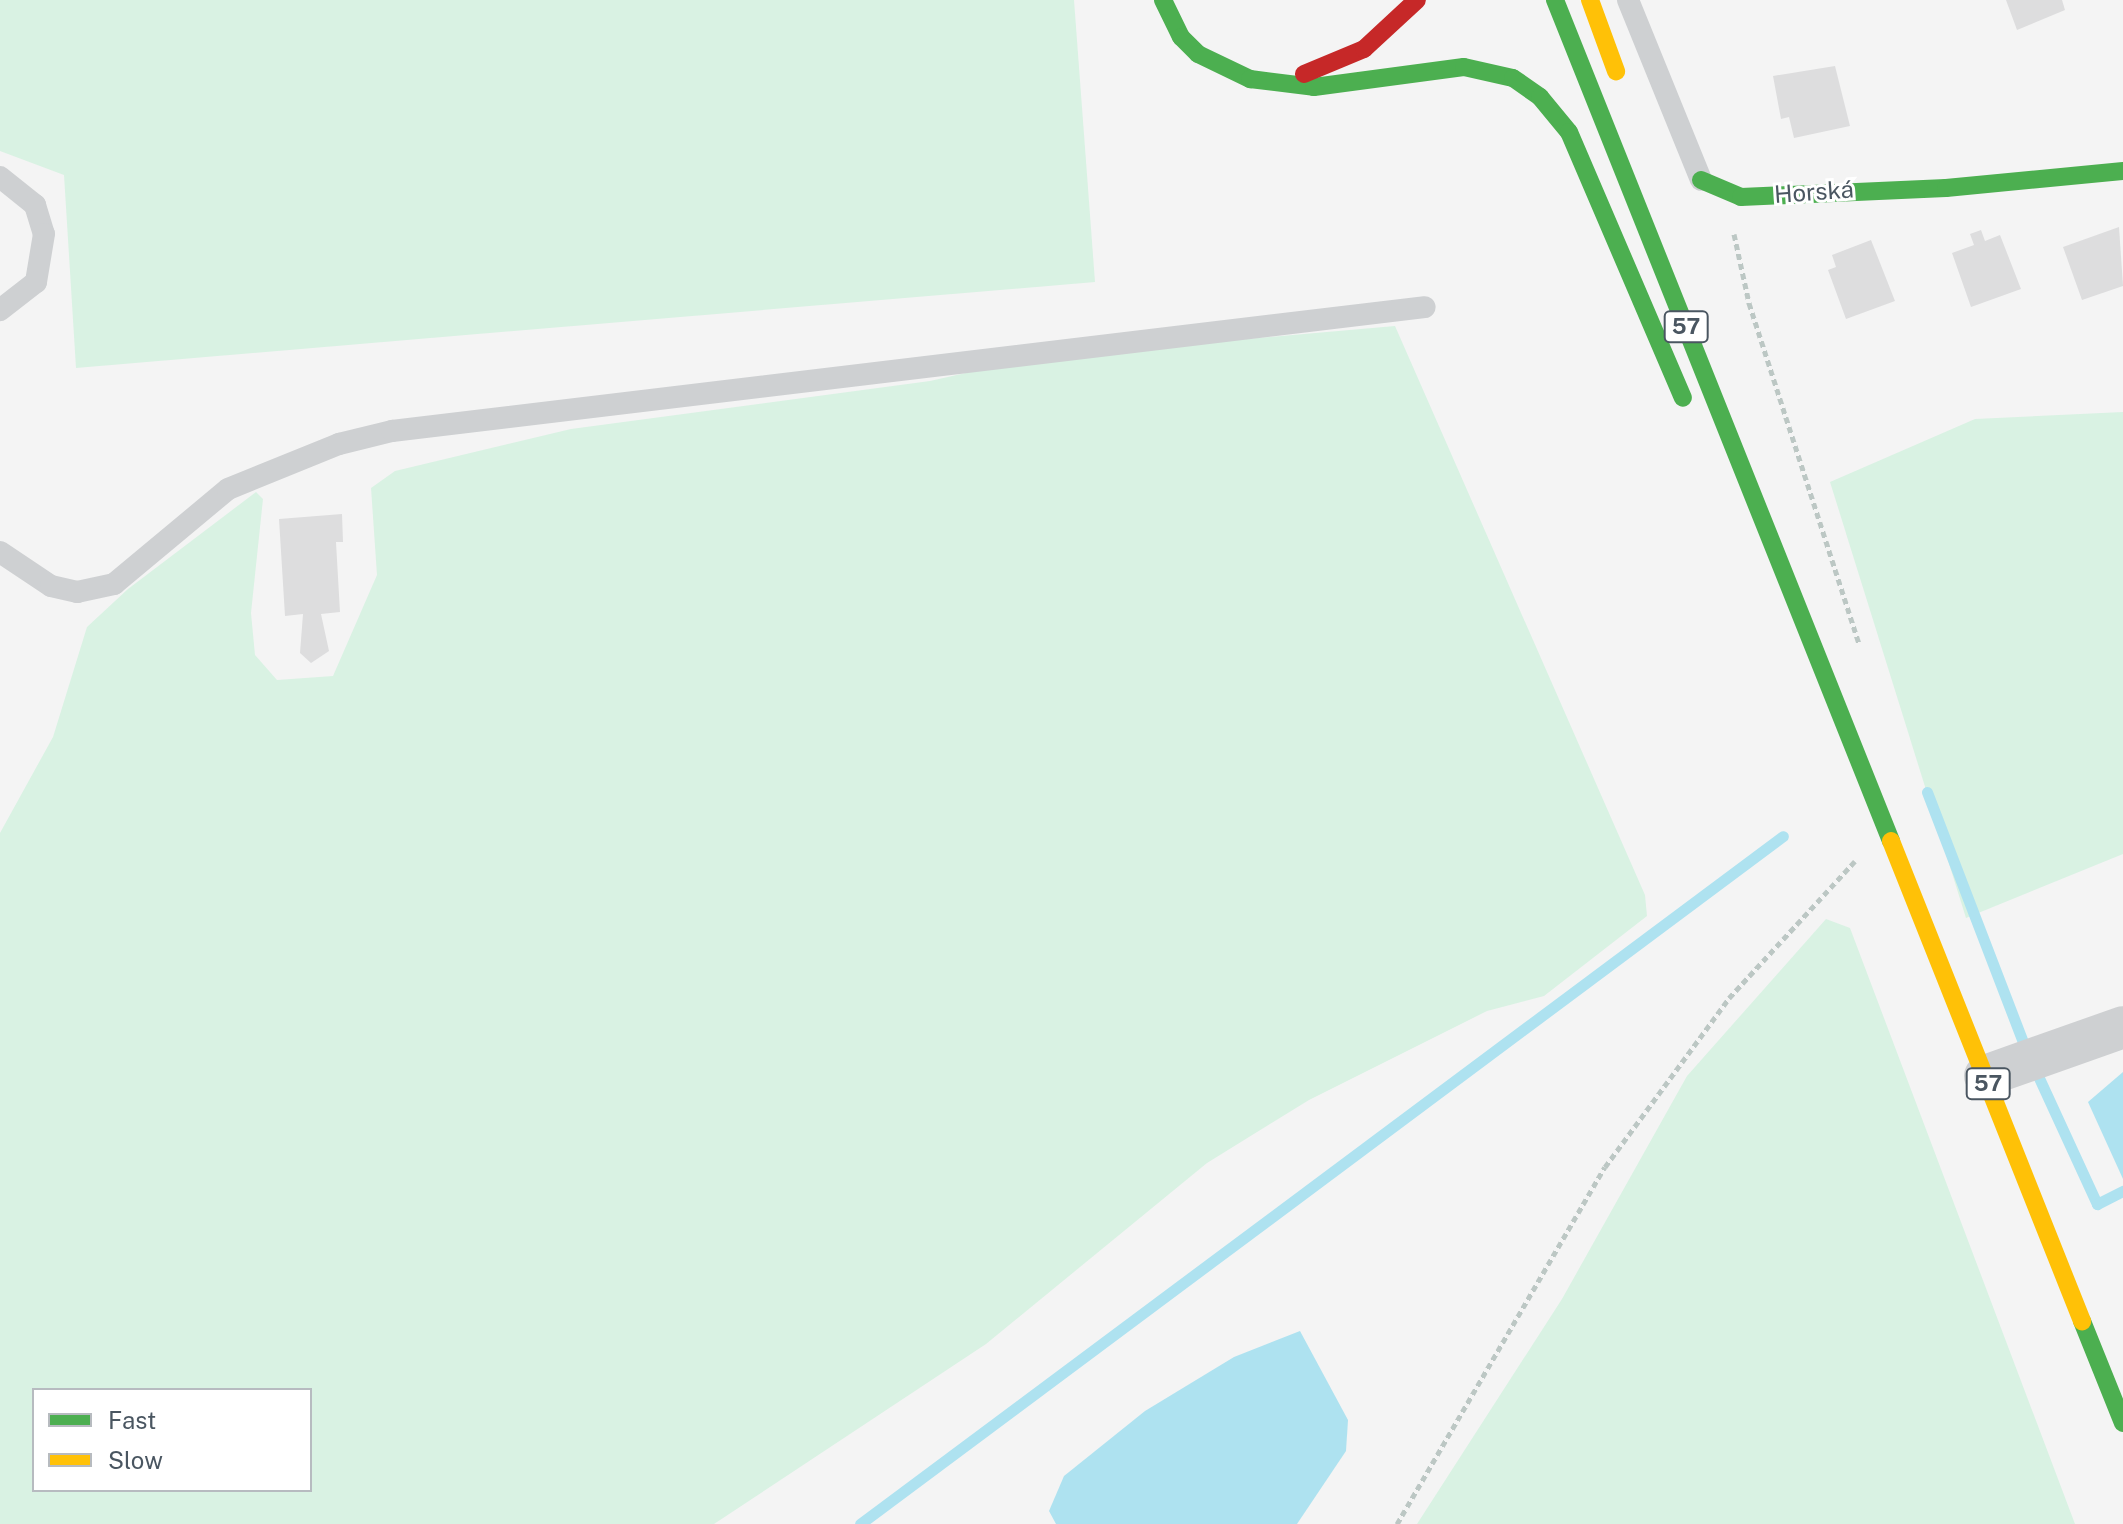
<!DOCTYPE html>
<meta charset="utf-8">
<style>
body{margin:0}
#map{position:relative;width:2123px;height:1524px;overflow:hidden;background:#f4f4f4;font-family:"Public Sans",sans-serif}
div>[style]{position:absolute}
.green>*{inset:0;background:#d9f2e3}
.water>*{inset:0;background:#aee2f0}
.stream>*{height:11px;margin:-5.5px;padding:0 5.5px;transform-origin:5.5px;border-radius:5.5px;background:#aee2f0}
.building>*{inset:0;background:#ddddde}
.path>*{height:5px;margin-top:-2.5px;transform-origin:0;background:repeating-linear-gradient(90deg,#bcc7c4 0 6px,transparent 0 10px)}
.lane>*{height:22px;margin:-11px;padding:0 11px;transform-origin:11px;border-radius:11px;background:#ced0d2}
.street>*{height:42px;margin:-21px;padding:0 21px;transform-origin:21px;border-radius:21px;background:#ced0d2}
.fast>*{height:18px;margin:-9px;padding:0 9px;transform-origin:9px;border-radius:9px;background:#4caf50}
.slow>*{height:18px;margin:-9px;padding:0 9px;transform-origin:9px;border-radius:9px;background:#ffc107}
.jam>*{height:18px;margin:-9px;padding:0 9px;transform-origin:9px;border-radius:9px;background:#c62828}
span{translate:-50% -50%;white-space:nowrap;text-align:center;line-height:1.15;-webkit-text-stroke:6px #fff;paint-order:stroke}
.shield-label span{padding:2px 6px;background:#fff;border:2px solid;border-radius:6px;-webkit-text-stroke-width:0}
.shield-label{font-size:22px;color:#4a5661;font-weight:700}
.street-label{font-size:24px;color:#4a5661}
.legend{position:absolute;left:32px;top:1388px;width:280px;height:104px;box-sizing:border-box;background:#fff;border:2px solid #b7bbc0;margin:0;padding:10px 14px;list-style:none;font-size:24px;color:#4a5661}
.legend li{display:flex;align-items:center;gap:16px;height:40px}
.legend b{width:40px;border:2px solid #b7bbc0}
</style>
<div id="map">
<div class="green">
<div style="clip-path:polygon(0 0,1074px 0,1095px 282px,76px 368px,64px 175px,0 151px)"></div>
<div style="clip-path:polygon(evenodd,1395px 326px,1645px 895px,1647px 916px,1544px 996px,1487px 1011px,1309px 1100px,1207px 1163px,986px 1344px,714px 1524px,0 1524px,0 833px,53px 737px,87px 627px,128px 589px,256px 492px,263px 499px,251px 613px,255px 655px,277px 680px,333px 676px,377px 575px,371px 488px,395px 471px,571px 429px,930px 381px,1032px 358px,1395px 326px,34px 1390px,310px 1390px,310px 1490px,34px 1490px,34px 1390px)"></div>
<div style="clip-path:polygon(2123px 412px,2123px 854px,1966px 918px,1830px 482px,1975px 419px)"></div>
<div style="clip-path:polygon(1826px 919px,1850px 928px,2075px 1524px,1417px 1524px,1562px 1299px,1687px 1076px)"></div>
</div>
<div class="water">
<div style="clip-path:polygon(2123px 1072px,2123px 1179px,2088px 1102px)"></div>
<div style="clip-path:polygon(1300px 1331px,1348px 1420px,1346px 1451px,1297px 1524px,1056px 1524px,1049px 1511px,1064px 1476px,1145px 1411px,1234px 1357px)"></div>
</div>
<div class="stream">
<div style="left:1927px;top:792px;width:279px;rotate:69deg"></div>
<div style="left:2034px;top:1067px;width:151px;rotate:65.3deg"></div>
<div style="left:2097px;top:1204px;width:29px;rotate:-27deg"></div>
<div style="left:860px;top:1524px;width:1151px;rotate:-36.7deg"></div>
</div>
<div class="building">
<div style="clip-path:polygon(2006px 0,2062px 0,2065px 10px,2017px 30px)"></div>
<div style="clip-path:polygon(1835px 66px,1850px 126px,1794px 138px,1789px 117px,1781px 119px,1773px 76px)"></div>
<div style="clip-path:polygon(2119px 227px,2123px 286px,2082px 300px,2063px 247px)"></div>
<div style="clip-path:polygon(1981px 230px,1985px 241px,2000px 235px,2021px 289px,1971px 307px,1952px 253px,1974px 245px,1970px 234px)"></div>
<div style="clip-path:polygon(1871px 240px,1895px 301px,1846px 319px,1828px 270px,1836px 267px,1832px 255px)"></div>
<div style="clip-path:polygon(342px 514px,343px 542px,336px 542px,340px 612px,321px 614px,329px 651px,311px 663px,300px 653px,303px 614px,285px 616px,279px 519px)"></div>
</div>
<div class="path">
<div style="left:1734px;top:234px;width:71px;rotate:77.7deg"></div>
<div style="left:1749px;top:303px;width:357px;rotate:72.1deg"></div>
<div style="left:1397px;top:1524px;width:413px;rotate:-59.8deg"></div>
<div style="left:1605px;top:1167px;width:210px;rotate:-53.7deg"></div>
<div style="left:1729px;top:998px;width:186px;rotate:-47.4deg"></div>
</div>
<div class="lane">
<div style="left:1628px;top:0;width:194px;rotate:67.9deg"></div>
<div style="left:0;top:177px;width:45px;rotate:38.7deg"></div>
<div style="left:35px;top:205px;width:30px;rotate:73deg"></div>
<div style="left:44px;top:234px;width:49px;rotate:99.5deg"></div>
<div style="left:36px;top:282px;width:46px;rotate:142.1deg"></div>
<div style="left:0;top:552px;width:61px;rotate:33.7deg"></div>
<div style="left:51px;top:586px;width:27px;rotate:13deg"></div>
<div style="left:77px;top:592px;width:38px;rotate:-12deg"></div>
<div style="left:114px;top:584px;width:148px;rotate:-39.8deg"></div>
<div style="left:228px;top:489px;width:120px;rotate:-22.1deg"></div>
<div style="left:339px;top:444px;width:55px;rotate:-13.8deg"></div>
<div style="left:392px;top:431px;width:1040px;rotate:-6.84deg"></div>
</div>
<div class="street">
<div style="left:1985px;top:1076px;width:146px;rotate:-19.5deg"></div>
</div>
<div class="fast">
<div style="left:1163px;top:0;width:41px;rotate:64.1deg"></div>
<div style="left:1181px;top:37px;width:24px;rotate:45deg"></div>
<div style="left:1198px;top:54px;width:58px;rotate:25.7deg"></div>
<div style="left:1250px;top:79px;width:64px;rotate:7.1deg"></div>
<div style="left:1314px;top:87px;width:151px;rotate:-7.6deg"></div>
<div style="left:1464px;top:67px;width:50px;rotate:12.7deg"></div>
<div style="left:1513px;top:78px;width:33px;rotate:35deg"></div>
<div style="left:1540px;top:97px;width:45px;rotate:50.4deg"></div>
<div style="left:1569px;top:132px;width:289px;rotate:66.8deg"></div>
<div style="left:1555px;top:0;width:906px;rotate:68.22deg"></div>
<div style="left:1701px;top:180px;width:43px;rotate:23deg"></div>
<div style="left:1741px;top:197px;width:205px;rotate:-2.5deg"></div>
<div style="left:1946px;top:188px;width:178px;rotate:-5.5deg"></div>
<div style="left:2082px;top:1321px;width:110px;rotate:68.1deg"></div>
</div>
<div class="slow">
<div style="left:1590px;top:0;width:76px;rotate:69.9deg"></div>
<div style="left:1891px;top:841px;width:517px;rotate:68.3deg"></div>
</div>
<div class="jam">
<div style="left:1304px;top:74px;width:65px;rotate:-22.6deg"></div>
<div style="left:1364px;top:49px;width:72px;rotate:-42.8deg"></div>
</div>
<div class="shield-label">
<span style="left:1686px;top:327px">57</span>
<span style="left:1988px;top:1084px">57</span>
</div>
<div class="street-label">
<span style="left:1814px;top:192px;rotate:-4deg">Horská</span>
</div>
<ul class="legend">
<li><b style="height:10px;background:#4caf50"></b>Fast</li>
<li><b style="height:10px;background:#ffc107"></b>Slow</li>
</ul>
</div>
